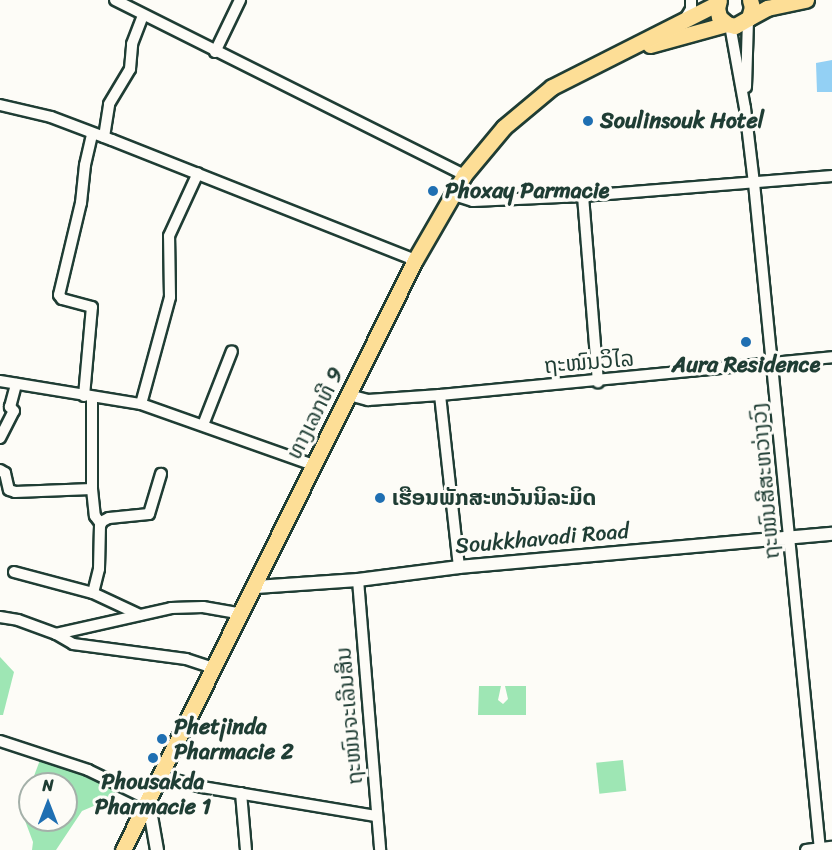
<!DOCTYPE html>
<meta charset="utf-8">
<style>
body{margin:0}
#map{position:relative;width:832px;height:850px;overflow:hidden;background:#fdfcf7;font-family:Sriracha,"Noto Sans Lao",sans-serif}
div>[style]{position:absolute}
.green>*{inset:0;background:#9ee6b4;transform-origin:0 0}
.water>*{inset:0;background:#93d0f4}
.roads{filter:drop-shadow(2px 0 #1f3d34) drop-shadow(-2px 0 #1f3d34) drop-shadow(0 2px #1f3d34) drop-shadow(0 -2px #1f3d34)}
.minor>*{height:10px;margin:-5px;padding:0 5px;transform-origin:5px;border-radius:5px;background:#fdfcf7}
.tertiary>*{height:12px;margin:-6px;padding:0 6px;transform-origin:6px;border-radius:6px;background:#fdfcf7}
.primary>*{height:15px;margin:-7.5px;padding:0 7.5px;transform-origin:7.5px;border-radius:7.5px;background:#fdde96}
.dots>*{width:16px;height:16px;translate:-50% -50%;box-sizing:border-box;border:3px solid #fdfcf7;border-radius:50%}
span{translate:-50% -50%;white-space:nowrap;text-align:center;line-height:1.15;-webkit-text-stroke:6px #fdfcf7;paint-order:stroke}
.poi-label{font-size:22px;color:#1f3d34;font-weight:700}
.left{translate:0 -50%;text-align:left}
.street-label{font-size:22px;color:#1f3d34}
.north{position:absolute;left:18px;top:772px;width:60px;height:60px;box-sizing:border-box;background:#fdfcf7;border:2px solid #a4b0a9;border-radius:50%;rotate:0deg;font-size:16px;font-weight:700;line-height:24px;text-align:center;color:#1f3d34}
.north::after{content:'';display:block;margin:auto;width:21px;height:27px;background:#1f6fb2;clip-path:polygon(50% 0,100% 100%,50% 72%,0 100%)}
</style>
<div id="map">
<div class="green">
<div style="clip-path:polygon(0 657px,14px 672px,3px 715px,0 715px)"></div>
<div style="clip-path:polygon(479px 686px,501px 686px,498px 700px,503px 704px,508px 699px,505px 686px,526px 686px,526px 715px,478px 715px)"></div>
<div style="clip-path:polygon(40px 760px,51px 761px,117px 789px,106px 811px,96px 805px,82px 811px,56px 850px,32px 850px,33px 842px,24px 818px,30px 787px,30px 820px,66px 820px,66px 784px,31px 784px)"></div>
<div style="left:623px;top:760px;width:31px;height:27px;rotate:84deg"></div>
</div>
<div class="water">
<div style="clip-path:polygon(832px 60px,832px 92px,817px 92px,816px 63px)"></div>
</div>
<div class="roads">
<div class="minor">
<div style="left:115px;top:0;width:390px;rotate:26.6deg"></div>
<div style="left:685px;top:19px;width:12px;rotate:-59deg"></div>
<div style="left:691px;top:9px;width:9px;rotate:-90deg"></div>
<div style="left:730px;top:25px;width:84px;rotate:79.8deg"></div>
<div style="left:745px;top:108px;width:76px;rotate:83.2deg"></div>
<div style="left:754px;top:183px;width:670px;rotate:84.35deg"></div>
<div style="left:215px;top:52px;width:58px;rotate:-64.3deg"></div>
<div style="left:746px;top:87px;width:67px;rotate:-88.3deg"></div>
<div style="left:0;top:105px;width:52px;rotate:13.2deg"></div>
<div style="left:51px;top:117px;width:65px;rotate:20.7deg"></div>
<div style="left:112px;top:140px;width:326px;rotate:21.6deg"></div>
<div style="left:104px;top:137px;width:33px;rotate:-81deg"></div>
<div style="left:109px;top:104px;width:41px;rotate:-59deg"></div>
<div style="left:130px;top:69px;width:25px;rotate:-85deg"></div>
<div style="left:132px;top:44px;width:30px;rotate:-69deg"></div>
<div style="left:451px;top:194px;width:23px;rotate:18deg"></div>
<div style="left:473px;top:201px;width:110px;rotate:-2.6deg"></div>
<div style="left:583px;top:196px;width:250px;rotate:-4.6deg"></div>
<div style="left:583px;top:196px;width:187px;rotate:85.4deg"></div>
<div style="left:0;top:381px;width:143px;rotate:9.3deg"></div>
<div style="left:141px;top:404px;width:182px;rotate:19.5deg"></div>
<div style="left:349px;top:395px;width:20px;rotate:15deg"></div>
<div style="left:368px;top:400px;width:72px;rotate:-4deg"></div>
<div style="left:440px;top:395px;width:394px;rotate:-5.5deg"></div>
<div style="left:440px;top:395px;width:173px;rotate:83.7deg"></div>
<div style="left:84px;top:396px;width:89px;rotate:-84.9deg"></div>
<div style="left:92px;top:307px;width:31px;rotate:-165deg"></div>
<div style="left:62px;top:299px;width:5px;rotate:-127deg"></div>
<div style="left:59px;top:295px;width:95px;rotate:-76.6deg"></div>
<div style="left:81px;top:203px;width:38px;rotate:-84deg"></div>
<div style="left:85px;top:165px;width:32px;rotate:-77deg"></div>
<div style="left:92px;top:397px;width:92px;rotate:90deg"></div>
<div style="left:92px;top:489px;width:27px;rotate:84deg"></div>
<div style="left:95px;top:516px;width:10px;rotate:53deg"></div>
<div style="left:141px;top:404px;width:111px;rotate:-74.8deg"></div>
<div style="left:170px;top:297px;width:61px;rotate:-90.9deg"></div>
<div style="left:169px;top:236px;width:69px;rotate:-65.3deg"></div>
<div style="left:203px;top:425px;width:79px;rotate:-68.6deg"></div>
<div style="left:0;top:438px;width:30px;rotate:-63deg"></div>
<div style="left:14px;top:411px;width:6px;rotate:-135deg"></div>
<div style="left:10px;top:407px;width:24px;rotate:-75deg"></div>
<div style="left:0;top:470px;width:6px;rotate:31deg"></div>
<div style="left:5px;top:473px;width:17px;rotate:77deg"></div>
<div style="left:9px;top:490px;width:6px;rotate:18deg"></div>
<div style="left:15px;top:492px;width:77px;rotate:-2.2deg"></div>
<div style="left:14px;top:572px;width:82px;rotate:14.9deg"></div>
<div style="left:358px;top:580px;width:271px;rotate:85.3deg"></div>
<div style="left:140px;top:615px;width:52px;rotate:-154.9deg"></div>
<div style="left:93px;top:593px;width:25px;rotate:-76deg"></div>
<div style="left:99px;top:569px;width:43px;rotate:-88.7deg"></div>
<div style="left:100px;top:526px;width:4px;rotate:-76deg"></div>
<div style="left:101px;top:522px;width:9px;rotate:-27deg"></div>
<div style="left:109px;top:518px;width:40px;rotate:-5.7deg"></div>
<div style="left:149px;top:514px;width:42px;rotate:-73.3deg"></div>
<div style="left:0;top:617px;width:18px;rotate:9deg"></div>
<div style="left:18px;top:620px;width:40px;rotate:20.2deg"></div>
<div style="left:56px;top:634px;width:20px;rotate:30deg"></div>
<div style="left:73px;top:644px;width:114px;rotate:7.6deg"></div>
<div style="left:186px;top:659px;width:28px;rotate:18deg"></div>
<div style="left:56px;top:634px;width:118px;rotate:-12.7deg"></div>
<div style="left:171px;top:608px;width:32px;rotate:-2deg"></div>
<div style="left:203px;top:607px;width:39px;rotate:10deg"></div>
<div style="left:0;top:741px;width:93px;rotate:18.2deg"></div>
<div style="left:88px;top:770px;width:67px;rotate:25.8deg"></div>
<div style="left:160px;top:776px;width:43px;rotate:14.7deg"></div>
<div style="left:202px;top:787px;width:176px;rotate:9.5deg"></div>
<div style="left:241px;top:793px;width:57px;rotate:85deg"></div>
<div style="left:806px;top:850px;width:26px;rotate:-7deg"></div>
</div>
<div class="tertiary">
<div style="left:256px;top:587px;width:102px;rotate:-3.9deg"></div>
<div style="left:358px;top:580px;width:102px;rotate:-7.3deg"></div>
<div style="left:459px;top:567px;width:374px;rotate:-5.1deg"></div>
<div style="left:148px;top:799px;width:52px;rotate:80deg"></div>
</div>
<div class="primary">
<div style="left:719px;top:0;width:8px;rotate:104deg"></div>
<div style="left:717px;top:8px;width:9px;rotate:77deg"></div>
<div style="left:719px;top:17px;width:11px;rotate:41deg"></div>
<div style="left:727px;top:24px;width:8px;rotate:14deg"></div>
<div style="left:735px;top:26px;width:16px;rotate:-30deg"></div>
<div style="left:749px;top:18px;width:11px;rotate:-75deg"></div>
<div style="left:752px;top:7px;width:7px;rotate:-106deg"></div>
<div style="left:749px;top:18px;width:21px;rotate:-29deg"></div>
<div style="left:767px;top:8px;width:40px;rotate:-12deg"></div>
<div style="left:650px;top:45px;width:80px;rotate:-15.3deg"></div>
<div style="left:123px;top:850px;width:658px;rotate:-63.67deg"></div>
<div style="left:415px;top:260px;width:98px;rotate:-60deg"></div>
<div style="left:464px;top:175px;width:62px;rotate:-50.2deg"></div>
<div style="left:504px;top:127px;width:62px;rotate:-39.8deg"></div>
<div style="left:552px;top:87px;width:186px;rotate:-26.8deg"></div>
</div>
</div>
<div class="dots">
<div style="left:588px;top:121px;background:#1f6fb2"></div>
<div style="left:433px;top:191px;background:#1f6fb2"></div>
<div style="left:746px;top:342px;background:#1f6fb2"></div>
<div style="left:380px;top:498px;background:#1f6fb2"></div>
<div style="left:162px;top:739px;background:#1f6fb2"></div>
<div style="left:153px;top:758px;background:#1f6fb2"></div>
</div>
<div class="poi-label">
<span class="left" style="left:600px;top:121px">Soulinsouk Hotel</span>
<span class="left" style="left:445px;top:191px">Phoxay Parmacie</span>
<span style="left:746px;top:365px">Aura Residence</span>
<span class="left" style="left:392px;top:498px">ເຮືອນພັກສະຫວັນນິລະມິດ</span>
<span class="left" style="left:174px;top:739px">Phetjinda<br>Pharmacie 2</span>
<span style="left:153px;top:794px">Phousakda<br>Pharmacie 1</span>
</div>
<div class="street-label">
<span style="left:589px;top:362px;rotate:-5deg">ຖະໜົນວິໄລ</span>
<span style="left:315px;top:413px;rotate:-63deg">ທາງເລກທີ 9</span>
<span style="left:765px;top:481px;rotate:-95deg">ຖະໜົນສີສະຫວ່າງວົງ</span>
<span style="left:542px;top:538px;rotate:-5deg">Soukkhavadi Road</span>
<span style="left:349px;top:716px;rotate:-95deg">ຖະໜົນຈະເລີນສິນ</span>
</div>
<div class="north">N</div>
</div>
